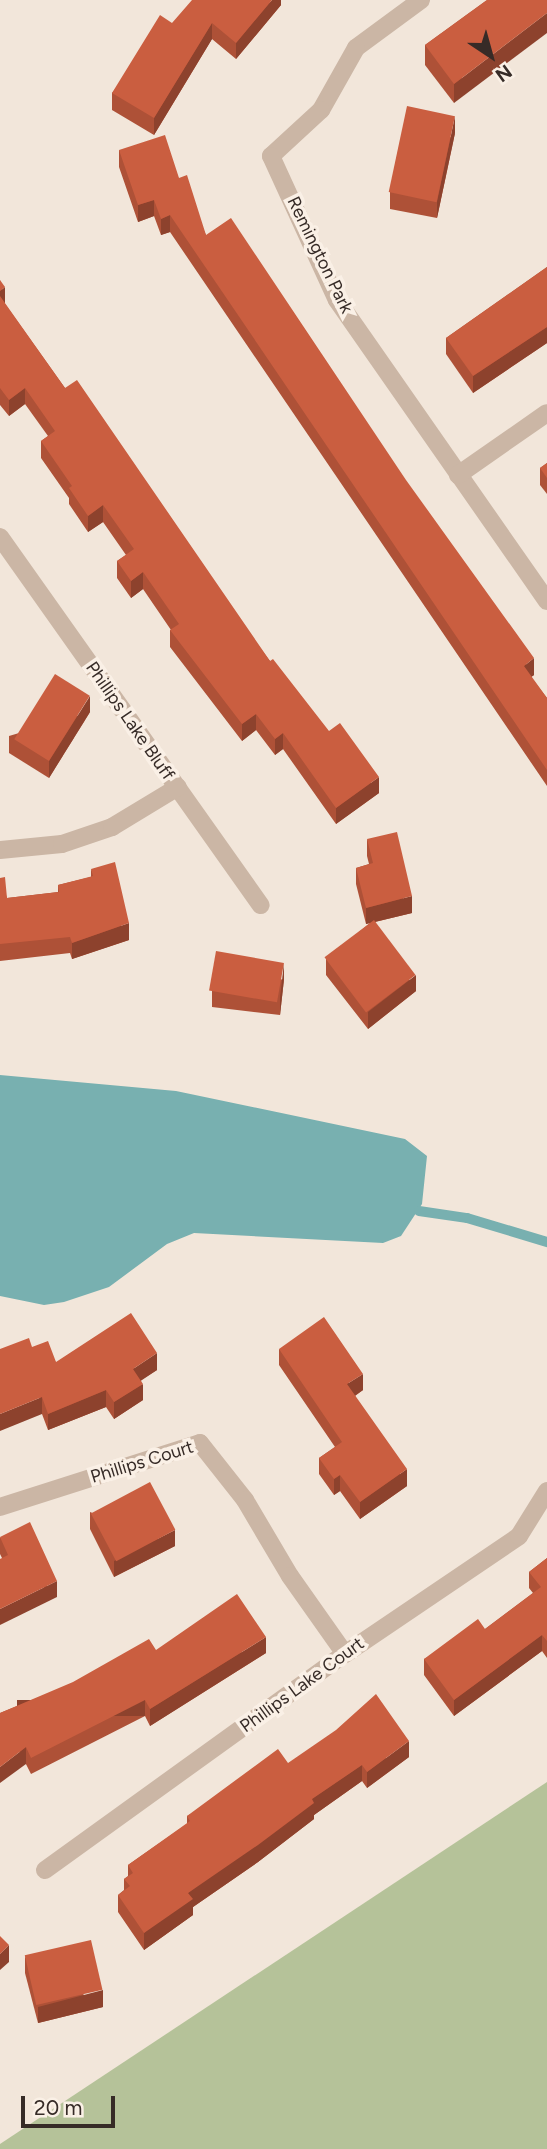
<!DOCTYPE html>
<style>
body{margin:0}
#map{position:relative;width:547px;height:2149px;overflow:hidden;background:#f2e6da;font-family:Figtree,sans-serif}
div>[style]{position:absolute}
.green>*{inset:0;background:#b5c299}
.water>*{inset:0;background:#78b0b0}
.stream>*{height:10px;margin:-5px;padding:0 5px;transform-origin:5px;border-radius:5px;background:#78b0b0}
.minor>*{height:18px;margin:-9px;padding:0 9px;transform-origin:9px;border-radius:9px;background:#cbb6a5}
.wall>*{inset:0;background:#ae5137}
.shaded-wall>*{inset:0;background:#8d422d;transform-origin:0 0}
.building>*{inset:0;background:#ca5e40;transform-origin:0 0}
span{translate:-50% -50%;white-space:nowrap;text-align:center;line-height:1.15;-webkit-text-stroke:7px #faf0e6;paint-order:stroke}
.street-label{font-size:18px;color:#362b27}
.north{position:absolute;left:456px;top:21px;width:70px;height:70px;-webkit-text-stroke:5px #faf0e6;paint-order:stroke;rotate:144deg;font-size:19px;font-weight:700;line-height:28px;text-align:center;color:#362b27}
.north::after{content:'';display:block;margin:auto;width:24px;height:32px;background:#362b27;clip-path:polygon(50% 0,100% 100%,50% 72%,0 100%)}
.scale{position:absolute;left:21px;top:2096px;width:94px;height:32px;box-sizing:border-box;border:4px solid #362b27;border-top:0;padding-left:9px;font-size:21px;line-height:24px;white-space:nowrap;color:#362b27;-webkit-text-stroke:5px #faf0e6;paint-order:stroke}
</style>
<div id="map">
<div class="green">
<div style="clip-path:polygon(547px 1782px,547px 2149px,0 2149px,0 2144px)"></div>
</div>
<div class="water">
<div style="clip-path:polygon(0 1075px,176px 1091px,405px 1139px,427px 1156px,422px 1204px,401px 1236px,383px 1243px,194px 1233px,167px 1244px,109px 1287px,64px 1302px,44px 1305px,0 1296px)"></div>
</div>
<div class="stream">
<div style="left:419px;top:1211px;width:49px;rotate:8.3deg"></div>
<div style="left:467px;top:1218px;width:84px;rotate:16.7deg"></div>
</div>
<div class="minor">
<div style="left:421px;top:0;width:81px;rotate:143.6deg"></div>
<div style="left:356px;top:48px;width:71px;rotate:119.4deg"></div>
<div style="left:321px;top:110px;width:68px;rotate:137.4deg"></div>
<div style="left:271px;top:156px;width:158px;rotate:65.4deg"></div>
<div style="left:337px;top:300px;width:367px;rotate:55.1deg"></div>
<div style="left:458px;top:475px;width:108px;rotate:-34.9deg"></div>
<div style="left:0;top:537px;width:451px;rotate:54.7deg"></div>
<div style="left:0;top:850px;width:62px;rotate:-5.5deg"></div>
<div style="left:62px;top:844px;width:53px;rotate:-18.8deg"></div>
<div style="left:112px;top:827px;width:77px;rotate:-31.2deg"></div>
<div style="left:0;top:1507px;width:210px;rotate:-17.7deg"></div>
<div style="left:200px;top:1443px;width:73px;rotate:51.7deg"></div>
<div style="left:245px;top:1500px;width:88px;rotate:59.4deg"></div>
<div style="left:290px;top:1576px;width:95px;rotate:54.8deg"></div>
<div style="left:45px;top:1870px;width:370px;rotate:-35.8deg"></div>
<div style="left:345px;top:1654px;width:210px;rotate:-34.1deg"></div>
<div style="left:519px;top:1536px;width:53px;rotate:-58.1deg"></div>
</div>
<div class="wall">
<div style="clip-path:polygon(281px 0,281px 5px,236px 59px,212px 39px,154px 135px,112px 110px,112px 93px,172px 23px)"></div>
<div style="clip-path:polygon(487px 0,454px 103px,425px 65px,425px 45px)"></div>
<div style="clip-path:polygon(455px 133px,437px 218px,390px 209px,390px 192px)"></div>
<div style="clip-path:polygon(119px 150px,179px 178px,206px 235px,534px 675px,531px 677px,547px 698px,547px 786px,170px 232px,161px 235px,154px 216px,138px 222px,119px 167px)"></div>
<div style="clip-path:polygon(547px 267px,547px 343px,473px 393px,446px 354px,446px 338px)"></div>
<div style="clip-path:polygon(0 280px,5px 304px,65px 388px,270px 661px,379px 793px,336px 824px,283px 749px,275px 755px,256px 730px,242px 741px,170px 647px,170px 630px,171px 630px,143px 589px,131px 598px,117px 578px,117px 561px,126px 555px,103px 522px,88px 532px,69px 504px,69px 498px,41px 458px,41px 441px,48px 436px,25px 404px,9px 416px,0 405px)"></div>
<div style="clip-path:polygon(547px 463px,547px 494px,540px 485px,540px 468px)"></div>
<div style="clip-path:polygon(90px 712px,49px 778px,9px 753px,9px 736px)"></div>
<div style="clip-path:polygon(367px 839px,412px 913px,375px 922px,416px 991px,368px 1029px,326px 975px,326px 959px,370px 923px,366px 924px,356px 884px,356px 868px,369px 864px,367px 856px)"></div>
<div style="clip-path:polygon(91px 869px,129px 940px,72px 959px,70px 953px,0 961px,0 878px,7px 898px,58px 892px,58px 885px,91px 877px)"></div>
<div style="clip-path:polygon(284px 979px,280px 1015px,212px 1007px,212px 991px)"></div>
<div style="clip-path:polygon(32px 1347px,56px 1362px,157px 1370px,141px 1380px,143px 1400px,114px 1419px,106px 1407px,48px 1430px,42px 1414px)"></div>
<div style="clip-path:polygon(279px 1349px,363px 1390px,355px 1396px,407px 1486px,360px 1519px,340px 1491px,334px 1495px,319px 1474px,319px 1458px,335px 1447px,279px 1365px)"></div>
<div style="clip-path:polygon(90px 1512px,175px 1546px,114px 1577px,90px 1529px)"></div>
<div style="clip-path:polygon(0 1537px,57px 1597px,2px 1558px,0 1554px)"></div>
<div style="clip-path:polygon(547px 1558px,547px 1658px,542px 1651px,454px 1716px,424px 1675px,424px 1659px,485px 1629px,533px 1593px,529px 1588px,529px 1572px)"></div>
<div style="clip-path:polygon(156px 1650px,266px 1653px,150px 1726px,145px 1716px,31px 1774px,0 1713px)"></div>
<div style="clip-path:polygon(409px 1757px,367px 1788px,362px 1781px,314px 1815px,314px 1819px,258px 1862px,193px 1907px,193px 1915px,144px 1950px,118px 1912px,118px 1895px,124px 1890px,124px 1879px,128px 1876px,128px 1865px,187px 1824px,187px 1816px,288px 1763px)"></div>
<div style="clip-path:polygon(25px 1957px,103px 2007px,38px 2023px,25px 1973px)"></div>
</div>
<div class="shaded-wall">
<div style="clip-path:polygon(272px 0,281px 0,281px 5px,236px 59px,236px 43px)"></div>
<div style="clip-path:polygon(547px 13px,547px 33px,454px 103px,454px 84px)"></div>
<div style="clip-path:polygon(212px 23px,212px 39px,154px 135px,154px 118px)"></div>
<div style="clip-path:polygon(455px 116px,455px 133px,437px 218px,437px 202px)"></div>
<div style="clip-path:polygon(154px 200px,154px 216px,138px 222px,138px 205px)"></div>
<div style="clip-path:polygon(170px 215px,170px 232px,161px 235px,161px 219px)"></div>
<div style="clip-path:polygon(5px 287px,5px 304px,0 308px,0 291px)"></div>
<div style="clip-path:polygon(547px 327px,547px 343px,473px 393px,473px 376px)"></div>
<div style="clip-path:polygon(25px 388px,25px 404px,9px 416px,9px 400px)"></div>
<div style="clip-path:polygon(103px 505px,103px 522px,88px 532px,88px 516px)"></div>
<div style="clip-path:polygon(143px 572px,143px 589px,131px 598px,131px 581px)"></div>
<div style="clip-path:polygon(534px 658px,534px 675px,524px 682px,524px 666px)"></div>
<div style="clip-path:polygon(90px 696px,90px 712px,49px 778px,49px 761px)"></div>
<div style="clip-path:polygon(256px 714px,256px 730px,242px 741px,242px 724px)"></div>
<div style="clip-path:polygon(283px 733px,283px 749px,275px 755px,275px 739px)"></div>
<div style="clip-path:polygon(379px 777px,379px 793px,336px 824px,336px 808px)"></div>
<div style="clip-path:polygon(412px 896px,412px 913px,366px 924px,366px 908px)"></div>
<div style="clip-path:polygon(129px 923px,129px 940px,72px 959px,72px 943px)"></div>
<div style="clip-path:polygon(284px 963px,284px 979px,280px 1015px,280px 998px)"></div>
<div style="clip-path:polygon(416px 975px,416px 991px,368px 1029px,368px 1012px)"></div>
<div style="clip-path:polygon(157px 1353px,157px 1370px,133px 1386px,133px 1369px)"></div>
<div style="clip-path:polygon(363px 1374px,363px 1390px,347px 1401px,347px 1384px)"></div>
<div style="clip-path:polygon(143px 1384px,143px 1400px,114px 1419px,114px 1402px)"></div>
<div style="clip-path:polygon(106px 1390px,106px 1407px,48px 1430px,48px 1414px)"></div>
<div style="clip-path:polygon(42px 1397px,42px 1414px,0 1431px,0 1414px)"></div>
<div style="clip-path:polygon(407px 1469px,407px 1486px,360px 1519px,360px 1502px)"></div>
<div style="clip-path:polygon(340px 1475px,340px 1491px,334px 1495px,334px 1479px)"></div>
<div style="clip-path:polygon(175px 1530px,175px 1546px,114px 1577px,114px 1561px)"></div>
<div style="clip-path:polygon(57px 1581px,57px 1597px,0 1625px,0 1609px)"></div>
<div style="clip-path:polygon(542px 1635px,542px 1651px,454px 1716px,454px 1700px)"></div>
<div style="clip-path:polygon(266px 1637px,266px 1653px,150px 1726px,150px 1709px)"></div>
<div style="left:145px;top:1700px;width:16px;height:128px;rotate:90deg"></div>
<div style="clip-path:polygon(409px 1741px,409px 1757px,367px 1788px,367px 1772px)"></div>
<div style="clip-path:polygon(26px 1747px,26px 1764px,0 1783px,0 1767px)"></div>
<div style="clip-path:polygon(362px 1765px,362px 1781px,314px 1815px,314px 1819px,258px 1862px,193px 1907px,193px 1915px,144px 1950px,144px 1933px,188px 1893px,312px 1799px)"></div>
<div style="clip-path:polygon(9px 1945px,9px 1962px,0 1970px,0 1954px)"></div>
<div style="clip-path:polygon(103px 1990px,103px 2007px,38px 2023px,38px 2007px)"></div>
</div>
<div class="building">
<div style="clip-path:polygon(192px 0,272px 0,236px 43px,212px 23px,154px 118px,112px 93px,160px 15px,172px 23px)"></div>
<div style="clip-path:polygon(487px 0,547px 0,547px 13px,454px 84px,425px 45px)"></div>
<div style="left:407px;top:106px;width:49px;height:88px;rotate:12deg"></div>
<div style="clip-path:polygon(165px 135px,179px 178px,187px 175px,206px 235px,231px 218px,406px 480px,534px 658px,524px 666px,547px 698px,547px 770px,170px 215px,161px 219px,154px 200px,138px 205px,119px 150px)"></div>
<div style="clip-path:polygon(547px 267px,547px 327px,473px 376px,446px 338px)"></div>
<div style="clip-path:polygon(0 280px,5px 287px,0 291px)"></div>
<div style="clip-path:polygon(0 296px,65px 388px,77px 380px,270px 661px,273px 659px,329px 731px,340px 723px,379px 777px,336px 808px,283px 733px,275px 739px,256px 714px,242px 724px,170px 630px,179px 624px,143px 572px,131px 581px,117px 561px,134px 549px,103px 505px,88px 516px,69px 488px,72px 486px,41px 441px,55px 431px,25px 388px,9px 400px,0 388px)"></div>
<div style="clip-path:polygon(547px 463px,547px 478px,540px 468px)"></div>
<div style="left:55px;top:674px;width:41px;height:77px;rotate:32deg"></div>
<div style="clip-path:polygon(397px 832px,412px 896px,366px 908px,356px 868px,373px 863px,367px 839px)"></div>
<div style="clip-path:polygon(115px 862px,129px 923px,72px 943px,70px 937px,0 944px,0 878px,5px 877px,7px 898px,59px 892px,58px 885px,93px 876px,91px 869px)"></div>
<div style="left:374px;top:920px;width:69px;height:62px;rotate:53deg"></div>
<div style="left:216px;top:951px;width:69px;height:40px;rotate:10deg"></div>
<div style="clip-path:polygon(131px 1313px,157px 1353px,133px 1369px,143px 1384px,114px 1402px,106px 1390px,48px 1414px,42px 1397px,0 1414px,0 1349px,29px 1338px,32px 1347px,48px 1341px,56px 1362px)"></div>
<div style="clip-path:polygon(324px 1317px,363px 1374px,347px 1384px,407px 1469px,360px 1502px,340px 1475px,334px 1479px,319px 1458px,342px 1442px,279px 1349px)"></div>
<div style="left:150px;top:1482px;width:54px;height:67px;rotate:62deg"></div>
<div style="clip-path:polygon(30px 1522px,57px 1581px,0 1609px,0 1559px,8px 1555px,0 1537px)"></div>
<div style="clip-path:polygon(547px 1558px,547px 1641px,542px 1635px,454px 1700px,424px 1659px,478px 1619px,485px 1629px,541px 1587px,529px 1572px)"></div>
<div style="clip-path:polygon(237px 1594px,266px 1637px,150px 1709px,145px 1700px,31px 1758px,26px 1747px,0 1767px,0 1713px,73px 1682px,149px 1639px,156px 1650px)"></div>
<div style="clip-path:polygon(376px 1694px,409px 1741px,367px 1772px,362px 1765px,312px 1799px,314px 1803px,258px 1845px,188px 1893px,193px 1899px,144px 1933px,118px 1895px,130px 1886px,124px 1879px,133px 1873px,128px 1865px,190px 1821px,187px 1816px,278px 1749px,288px 1763px,336px 1730px)"></div>
<div style="clip-path:polygon(0 1936px,9px 1945px,0 1954px)"></div>
<div style="left:91px;top:1940px;width:51px;height:68px;rotate:77deg"></div>
</div>
<div class="street-label">
<span style="left:320px;top:255px;rotate:64deg">Remington Park</span>
<span style="left:130px;top:721px;rotate:55deg">Phillips Lake Bluff</span>
<span style="left:142px;top:1462px;rotate:-17deg">Phillips Court</span>
<span style="left:302px;top:1685px;rotate:-36deg">Phillips Lake Court</span>
</div>
<div class="north">N</div>
<div class="scale">20 m</div>
</div>
